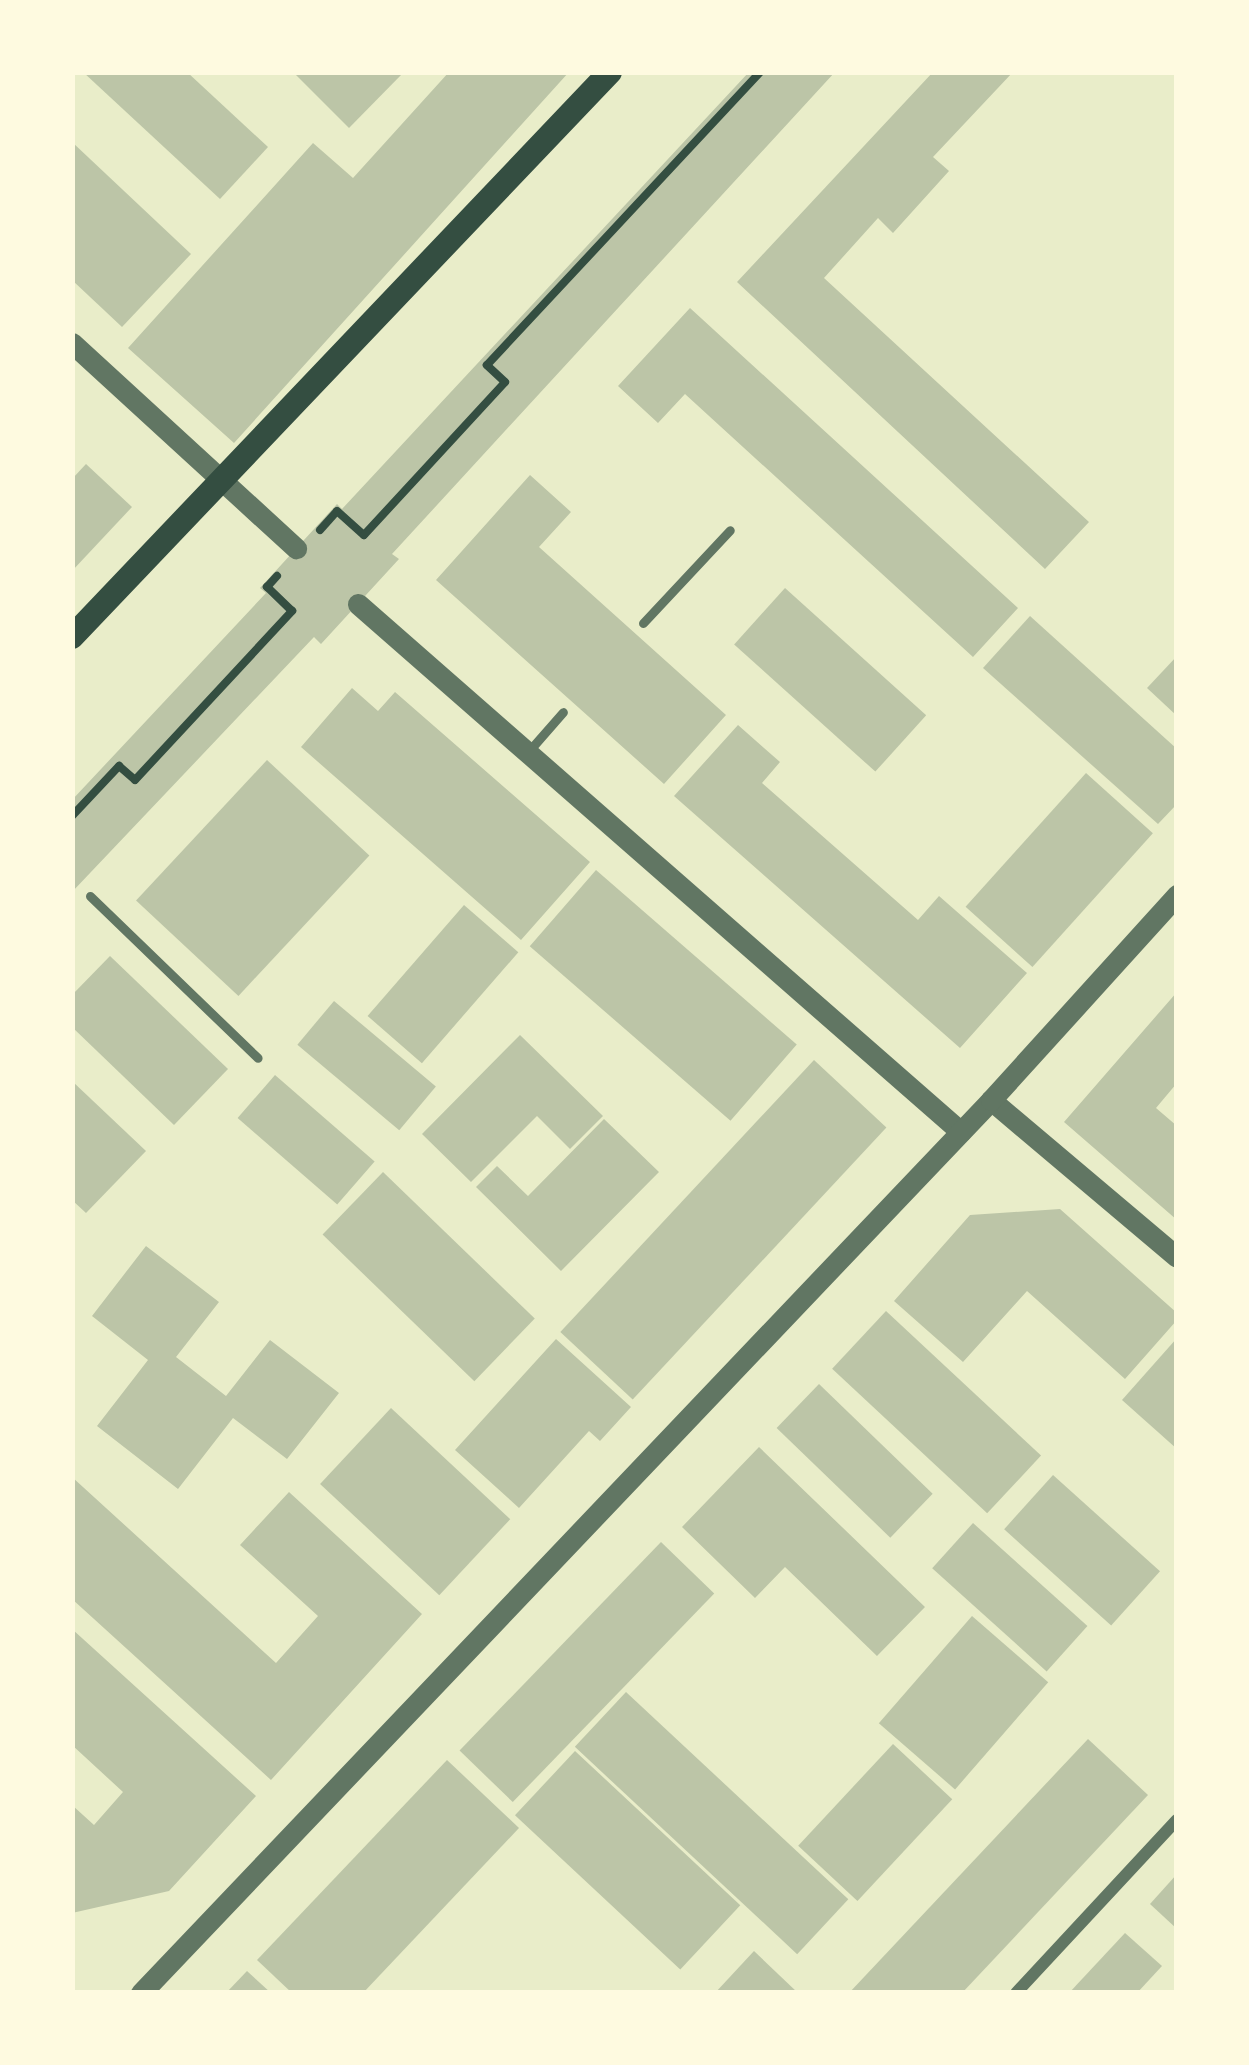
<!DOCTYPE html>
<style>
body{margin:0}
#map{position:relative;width:1249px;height:2065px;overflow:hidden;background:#e9edc9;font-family:"Archivo Narrow",sans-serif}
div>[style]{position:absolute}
.building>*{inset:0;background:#bcc5a7;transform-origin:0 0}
.path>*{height:8px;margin:-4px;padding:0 4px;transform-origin:4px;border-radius:4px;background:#344e41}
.service>*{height:9px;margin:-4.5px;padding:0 4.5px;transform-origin:4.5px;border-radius:4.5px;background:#617663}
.minor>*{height:12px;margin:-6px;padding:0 6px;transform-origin:6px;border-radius:6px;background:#617663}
.tertiary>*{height:21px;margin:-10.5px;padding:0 10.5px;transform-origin:10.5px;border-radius:10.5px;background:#617663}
.secondary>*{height:24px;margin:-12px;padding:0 12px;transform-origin:12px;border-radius:12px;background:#344e41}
span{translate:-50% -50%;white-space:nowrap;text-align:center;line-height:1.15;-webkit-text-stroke:12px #fefae0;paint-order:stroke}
.frame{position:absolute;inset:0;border:75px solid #fefae0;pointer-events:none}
</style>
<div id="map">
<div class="building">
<div style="clip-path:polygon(83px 72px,187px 72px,268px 147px,220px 199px)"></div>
<div style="clip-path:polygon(293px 72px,404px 72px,349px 128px)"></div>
<div style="clip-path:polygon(449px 72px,569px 72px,234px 443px,128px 348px,313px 143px,353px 178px)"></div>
<div style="clip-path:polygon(749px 72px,835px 72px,392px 554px,399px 559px,321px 644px,314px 637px,72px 892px,72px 800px,266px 593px,260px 588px,337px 504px,342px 509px)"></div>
<div style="clip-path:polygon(933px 72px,1013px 72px,933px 157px,949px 171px,893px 233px,878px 218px,824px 278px,1089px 522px,1045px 569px,737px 282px)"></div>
<div style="clip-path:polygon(72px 142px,191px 254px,122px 327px,72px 280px)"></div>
<div style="clip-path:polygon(690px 308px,1018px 608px,973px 657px,685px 394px,658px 423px,618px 386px)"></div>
<div style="clip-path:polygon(86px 464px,132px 507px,72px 571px,72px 479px)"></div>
<div style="clip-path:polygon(530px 475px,571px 512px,539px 547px,726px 715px,664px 784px,436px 580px)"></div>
<div style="left:785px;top:588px;width:190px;height:76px;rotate:42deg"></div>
<div style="clip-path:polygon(1030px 616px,1177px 749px,1177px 804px,1158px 824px,983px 668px)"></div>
<div style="clip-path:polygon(1177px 656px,1177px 716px,1147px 688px)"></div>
<div style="clip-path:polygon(352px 688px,378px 711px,395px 692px,590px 862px,521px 940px,301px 747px)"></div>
<div style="clip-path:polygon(738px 725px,780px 762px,762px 783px,918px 920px,939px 896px,1027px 973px,960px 1048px,674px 796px)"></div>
<div style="left:267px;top:760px;width:140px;height:192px;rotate:43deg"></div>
<div style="left:1086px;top:773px;width:90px;height:180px;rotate:42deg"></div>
<div style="left:596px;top:870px;width:266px;height:101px;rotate:41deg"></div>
<div style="left:464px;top:905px;width:72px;height:147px;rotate:41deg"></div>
<div style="clip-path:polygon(110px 956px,228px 1069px,174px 1125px,72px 1027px,72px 995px)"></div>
<div style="clip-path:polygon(1177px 992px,1177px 1083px,1156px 1108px,1177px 1126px,1177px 1220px,1064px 1122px)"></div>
<div style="left:334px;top:1001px;width:133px;height:57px;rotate:40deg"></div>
<div style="clip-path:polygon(520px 1035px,603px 1116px,570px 1149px,537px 1116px,471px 1182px,422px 1134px)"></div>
<div style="left:814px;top:1060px;width:99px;height:372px;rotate:43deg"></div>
<div style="left:275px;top:1075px;width:132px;height:57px;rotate:41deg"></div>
<div style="clip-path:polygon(72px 1081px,146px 1151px,86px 1213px,72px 1200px)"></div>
<div style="clip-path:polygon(604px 1119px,659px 1172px,561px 1271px,476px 1187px,497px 1166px,528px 1196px)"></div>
<div style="left:383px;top:1172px;width:211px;height:87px;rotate:44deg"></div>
<div style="clip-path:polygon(1060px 1209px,1177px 1313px,1177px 1320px,1125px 1379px,1027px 1291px,963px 1362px,894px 1301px,970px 1215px)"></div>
<div style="clip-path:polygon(146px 1246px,219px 1302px,176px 1357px,226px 1396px,270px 1340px,339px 1393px,287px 1459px,233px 1418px,178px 1489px,97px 1426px,148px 1360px,92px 1316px)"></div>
<div style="left:886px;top:1311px;width:212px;height:79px;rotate:43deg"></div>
<div style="clip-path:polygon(1177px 1338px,1177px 1449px,1122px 1400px)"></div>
<div style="clip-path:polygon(556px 1339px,631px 1407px,600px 1441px,589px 1431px,519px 1508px,455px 1450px)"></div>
<div style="left:819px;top:1384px;width:158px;height:61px;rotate:44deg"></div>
<div style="left:391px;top:1408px;width:163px;height:104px;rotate:43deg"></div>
<div style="clip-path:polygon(759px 1447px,925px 1607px,877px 1656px,785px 1567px,755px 1598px,682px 1527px)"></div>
<div style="left:1053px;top:1475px;width:144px;height:73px;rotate:42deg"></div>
<div style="clip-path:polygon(72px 1477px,276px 1663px,318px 1616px,240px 1545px,289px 1492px,422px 1614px,271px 1780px,72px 1599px)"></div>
<div style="left:973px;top:1523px;width:154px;height:61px;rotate:42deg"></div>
<div style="left:661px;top:1542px;width:74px;height:290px;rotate:44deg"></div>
<div style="left:972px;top:1616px;width:101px;height:142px;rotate:41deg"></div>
<div style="clip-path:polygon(72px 1629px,256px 1796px,169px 1891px,72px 1913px,72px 1805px,94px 1825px,123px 1792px,72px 1745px)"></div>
<div style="left:626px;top:1692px;width:304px;height:75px;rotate:43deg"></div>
<div style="clip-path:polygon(1088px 1739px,1148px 1795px,962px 1993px,849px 1993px)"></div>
<div style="left:893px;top:1744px;width:81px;height:139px;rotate:43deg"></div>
<div style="left:575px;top:1751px;width:226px;height:88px;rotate:43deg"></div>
<div style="clip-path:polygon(447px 1760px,519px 1828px,363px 1993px,292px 1993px,257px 1960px)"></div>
<div style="clip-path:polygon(1177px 1874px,1177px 1929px,1150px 1904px)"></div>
<div style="clip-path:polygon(1125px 1933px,1162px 1966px,1137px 1993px,1069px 1993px)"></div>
<div style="clip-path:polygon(754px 1951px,798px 1993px,715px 1993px)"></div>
<div style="clip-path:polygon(247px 1971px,271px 1993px,226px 1993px)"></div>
</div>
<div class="path">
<div style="left:320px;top:530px;width:25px;rotate:-48deg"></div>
<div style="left:337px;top:511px;width:36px;rotate:42deg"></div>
<div style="left:364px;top:535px;width:208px;rotate:-47.3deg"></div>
<div style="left:505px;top:382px;width:25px;rotate:-137deg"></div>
<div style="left:487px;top:365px;width:400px;rotate:-47deg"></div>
<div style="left:72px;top:816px;width:69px;rotate:-46.8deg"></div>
<div style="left:119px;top:766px;width:21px;rotate:41deg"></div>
<div style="left:135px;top:780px;width:231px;rotate:-47.1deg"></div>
<div style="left:292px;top:611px;width:35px;rotate:-136deg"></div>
<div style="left:267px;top:587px;width:15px;rotate:-48deg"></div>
</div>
<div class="service">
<div style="left:643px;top:623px;width:127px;rotate:-46.9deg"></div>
<div style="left:528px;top:752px;width:53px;rotate:-48.8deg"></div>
<div style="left:90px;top:896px;width:233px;rotate:44deg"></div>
</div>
<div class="minor">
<div style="left:1016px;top:1993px;width:236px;rotate:-47.1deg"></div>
</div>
<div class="tertiary">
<div style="left:72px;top:343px;width:304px;rotate:42.5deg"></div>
<div style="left:358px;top:604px;width:801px;rotate:41.21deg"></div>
<div style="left:991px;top:1100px;width:243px;rotate:40.2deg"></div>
<div style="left:141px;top:1993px;width:1233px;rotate:-46.41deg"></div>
<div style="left:991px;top:1100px;width:277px;rotate:-47.8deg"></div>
</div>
<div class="secondary">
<div style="left:72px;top:637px;width:780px;rotate:-46.4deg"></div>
</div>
<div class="frame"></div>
</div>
